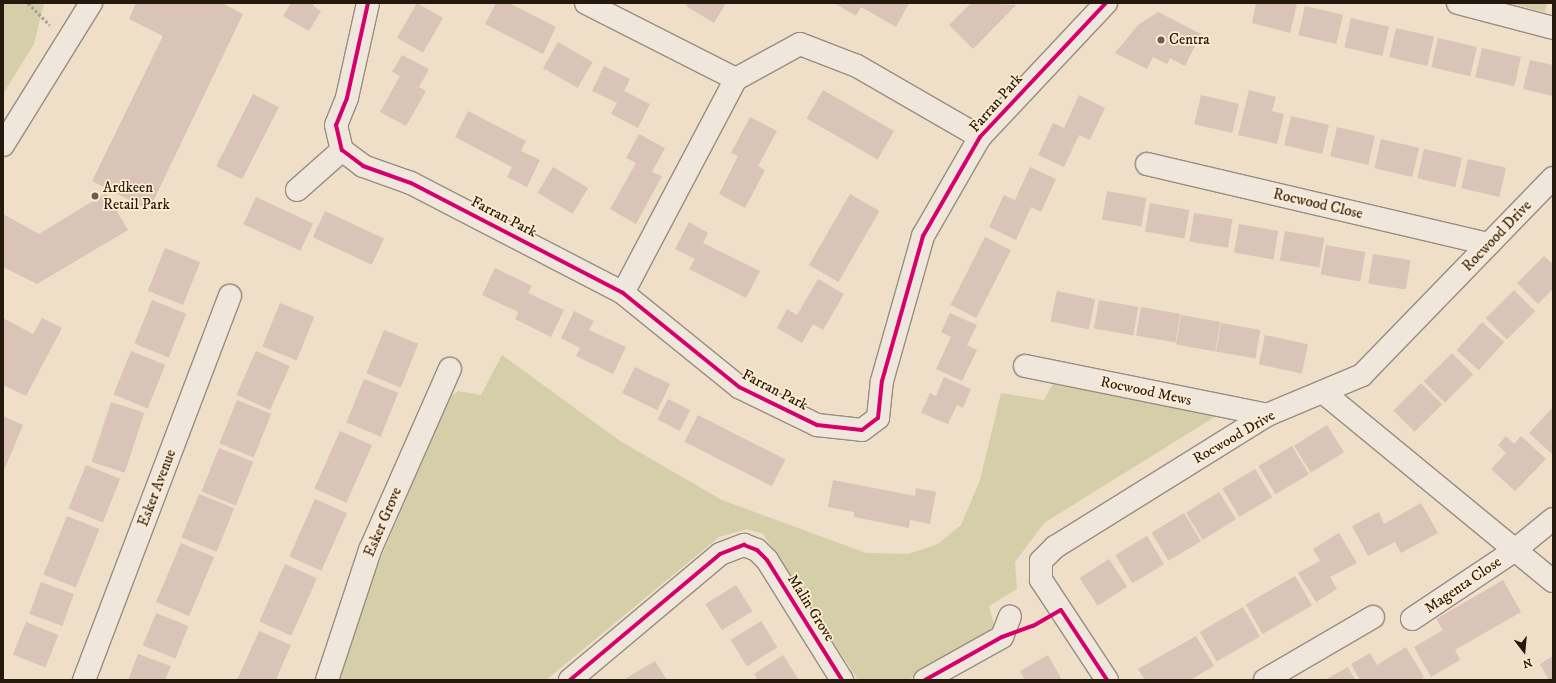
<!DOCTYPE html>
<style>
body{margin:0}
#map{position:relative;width:1556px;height:683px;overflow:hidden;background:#efdec8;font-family:"IM FELL DW Pica",serif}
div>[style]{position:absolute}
.green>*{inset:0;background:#d5cfa9}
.building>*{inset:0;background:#dac4b7;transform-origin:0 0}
.path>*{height:2.5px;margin-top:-1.25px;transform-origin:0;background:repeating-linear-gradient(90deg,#a8a198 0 3px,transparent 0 5px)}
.roads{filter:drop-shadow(1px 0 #988d7f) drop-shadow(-1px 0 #988d7f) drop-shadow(0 1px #988d7f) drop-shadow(0 -1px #988d7f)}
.minor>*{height:22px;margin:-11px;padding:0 11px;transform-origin:11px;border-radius:11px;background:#f0e7dc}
.cycleway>*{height:4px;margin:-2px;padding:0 2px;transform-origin:2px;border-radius:2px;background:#d6006c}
.dots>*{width:11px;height:11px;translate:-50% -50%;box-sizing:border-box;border:2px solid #ffecd1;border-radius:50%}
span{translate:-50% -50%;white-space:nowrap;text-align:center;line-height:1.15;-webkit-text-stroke:3.5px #ffecd1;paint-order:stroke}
.poi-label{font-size:15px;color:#25190e}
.left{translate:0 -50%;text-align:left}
.street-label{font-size:15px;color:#25190e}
.frame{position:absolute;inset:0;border:4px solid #25190e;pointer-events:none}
.north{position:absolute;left:1504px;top:631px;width:40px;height:40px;-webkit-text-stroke:3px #ffecd1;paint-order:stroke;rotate:164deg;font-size:11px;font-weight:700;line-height:16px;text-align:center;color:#25190e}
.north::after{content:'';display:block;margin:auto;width:14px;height:18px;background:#25190e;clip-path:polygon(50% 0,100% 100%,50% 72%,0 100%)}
</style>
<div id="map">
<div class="green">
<div style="clip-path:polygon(3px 3px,44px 3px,34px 44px,3px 94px)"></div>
<div style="clip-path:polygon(1507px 3px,1547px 3px,1545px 12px)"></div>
<div style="clip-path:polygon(502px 355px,620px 441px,722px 500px,866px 553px,908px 554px,938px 544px,961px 525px,980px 480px,1001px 393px,1044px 400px,1055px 380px,1221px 413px,1044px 523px,1015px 562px,1017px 589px,989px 606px,994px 625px,990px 632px,908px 680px,858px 680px,763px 534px,747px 529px,719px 537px,546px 680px,340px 680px,370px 583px,450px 397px,458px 391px,481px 395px)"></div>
</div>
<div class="building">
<div style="clip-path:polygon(136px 3px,222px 3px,243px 14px,149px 210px,92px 181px,163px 36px,129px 19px)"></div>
<div style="clip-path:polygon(291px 3px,314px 3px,313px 6px,321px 11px,309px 31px,283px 16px)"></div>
<div style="left:417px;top:3px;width:30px;height:40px;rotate:30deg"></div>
<div style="clip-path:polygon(496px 3px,509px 3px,556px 27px,543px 54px,485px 24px)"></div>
<div style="clip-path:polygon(688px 3px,726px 3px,714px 23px,686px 6px)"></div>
<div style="clip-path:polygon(834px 3px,909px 3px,896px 27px,861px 7px,856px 16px)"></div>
<div style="clip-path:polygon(971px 3px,1016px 5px,973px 49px,949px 25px)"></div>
<div style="clip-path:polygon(1256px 3px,1297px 4px,1290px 33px,1252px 23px)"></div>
<div style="left:1305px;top:6px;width:39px;height:30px;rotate:13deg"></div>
<div style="clip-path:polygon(1158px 12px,1201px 34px,1185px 66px,1170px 58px,1167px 64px,1153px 57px,1147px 69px,1115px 53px,1138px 25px)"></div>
<div style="left:1351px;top:18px;width:39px;height:30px;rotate:13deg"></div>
<div style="left:1396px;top:28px;width:39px;height:30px;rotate:13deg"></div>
<div style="left:1438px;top:38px;width:40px;height:30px;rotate:13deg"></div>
<div style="left:558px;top:42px;width:40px;height:30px;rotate:30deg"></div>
<div style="left:1482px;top:48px;width:40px;height:30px;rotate:13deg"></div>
<div style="clip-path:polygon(402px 55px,429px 69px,419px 87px,426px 91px,406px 126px,380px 112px,400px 76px,392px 72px)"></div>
<div style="clip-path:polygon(1530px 60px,1553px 65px,1553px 96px,1523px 89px)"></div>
<div style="clip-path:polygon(604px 66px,630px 79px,624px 91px,650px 104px,638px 128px,611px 114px,617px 103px,592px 91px)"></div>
<div style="left:823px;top:90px;width:82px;height:33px;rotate:30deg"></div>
<div style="clip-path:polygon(1249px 90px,1276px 97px,1272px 111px,1284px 114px,1277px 144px,1238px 135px)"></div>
<div style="left:253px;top:94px;width:29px;height:81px;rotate:27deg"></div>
<div style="clip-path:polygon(1079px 95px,1105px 108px,1090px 140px,1079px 135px,1064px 167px,1038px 155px,1053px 123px,1064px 128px)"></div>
<div style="left:1201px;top:95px;width:39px;height:30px;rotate:13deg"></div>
<div style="clip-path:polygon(468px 111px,526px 141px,521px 151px,540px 160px,527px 187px,507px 177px,512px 167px,455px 137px)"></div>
<div style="left:1291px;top:116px;width:39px;height:30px;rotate:13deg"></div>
<div style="clip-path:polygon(750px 117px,777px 131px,758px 166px,765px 170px,745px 208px,719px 194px,738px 156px,731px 153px)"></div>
<div style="left:1337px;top:127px;width:39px;height:30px;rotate:13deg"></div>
<div style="clip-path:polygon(639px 134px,665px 148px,652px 172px,662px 176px,636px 224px,610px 209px,636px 163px,626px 158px)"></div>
<div style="left:1381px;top:139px;width:39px;height:30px;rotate:13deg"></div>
<div style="left:1424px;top:149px;width:39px;height:30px;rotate:13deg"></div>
<div style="left:1468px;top:159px;width:39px;height:30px;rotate:13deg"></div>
<div style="left:553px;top:167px;width:41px;height:30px;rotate:31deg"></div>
<div style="clip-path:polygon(1030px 167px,1056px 179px,1041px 212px,1031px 207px,1016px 240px,989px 227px,1004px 195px,1015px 200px)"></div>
<div style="left:1107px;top:191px;width:40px;height:29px;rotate:10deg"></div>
<div style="clip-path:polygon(106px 193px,128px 230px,37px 284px,3px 267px,3px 214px,39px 234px)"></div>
<div style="left:850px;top:194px;width:34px;height:82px;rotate:30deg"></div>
<div style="left:256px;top:197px;width:63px;height:30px;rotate:25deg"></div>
<div style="left:1150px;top:203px;width:40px;height:29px;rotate:10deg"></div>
<div style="left:325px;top:211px;width:65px;height:29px;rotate:25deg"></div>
<div style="left:1194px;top:213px;width:39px;height:29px;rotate:9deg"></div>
<div style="clip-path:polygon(689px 222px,708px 233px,703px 243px,760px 271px,746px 298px,689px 269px,695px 259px,675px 249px)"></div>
<div style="left:1239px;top:224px;width:40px;height:29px;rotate:10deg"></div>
<div style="left:1285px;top:231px;width:40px;height:30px;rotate:10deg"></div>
<div style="left:985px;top:237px;width:29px;height:76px;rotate:27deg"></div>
<div style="left:1326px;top:245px;width:40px;height:30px;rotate:10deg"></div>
<div style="left:165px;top:248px;width:38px;height:46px;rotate:22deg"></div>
<div style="left:1373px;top:254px;width:38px;height:30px;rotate:9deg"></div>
<div style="clip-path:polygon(1544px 256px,1553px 264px,1553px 289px,1538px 304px,1517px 283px)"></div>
<div style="clip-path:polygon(495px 268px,532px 286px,528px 293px,564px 310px,551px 337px,515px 319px,518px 312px,482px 295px)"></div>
<div style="clip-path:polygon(818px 279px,844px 294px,823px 330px,813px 324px,802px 343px,777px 328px,787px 309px,797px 315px)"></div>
<div style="left:1514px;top:290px;width:30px;height:40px;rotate:45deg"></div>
<div style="left:1057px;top:291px;width:39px;height:31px;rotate:12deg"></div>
<div style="left:152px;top:300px;width:37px;height:47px;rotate:22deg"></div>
<div style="left:1099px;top:300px;width:40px;height:29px;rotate:10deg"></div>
<div style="left:280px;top:303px;width:37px;height:47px;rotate:22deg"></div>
<div style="left:1141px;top:307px;width:40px;height:29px;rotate:10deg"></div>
<div style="clip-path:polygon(574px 311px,594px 321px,589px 330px,626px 347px,613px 374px,576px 356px,580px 348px,561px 338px)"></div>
<div style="clip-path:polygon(950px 313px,977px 325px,967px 345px,977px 350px,962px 381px,936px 369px,951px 337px,941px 332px)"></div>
<div style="left:1181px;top:315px;width:40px;height:30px;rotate:10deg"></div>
<div style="clip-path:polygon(3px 318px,33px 334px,42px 318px,62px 328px,26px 396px,3px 385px)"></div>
<div style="left:1482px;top:322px;width:30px;height:38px;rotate:42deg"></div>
<div style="left:1221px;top:323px;width:40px;height:29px;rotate:10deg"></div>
<div style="left:384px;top:330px;width:37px;height:47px;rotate:22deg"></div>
<div style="left:1265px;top:335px;width:44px;height:30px;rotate:12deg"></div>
<div style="left:131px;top:351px;width:37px;height:47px;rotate:22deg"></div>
<div style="left:256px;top:351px;width:37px;height:48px;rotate:24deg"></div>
<div style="left:1452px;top:353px;width:30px;height:40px;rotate:45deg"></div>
<div style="left:635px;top:367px;width:39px;height:29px;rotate:26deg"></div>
<div style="clip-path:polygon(944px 377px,971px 389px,963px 408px,957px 405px,948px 424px,921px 413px,930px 393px,936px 396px)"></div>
<div style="left:364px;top:379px;width:37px;height:47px;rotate:22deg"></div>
<div style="left:1421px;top:383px;width:30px;height:39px;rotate:45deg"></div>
<div style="left:668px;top:399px;width:25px;height:23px;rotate:27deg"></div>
<div style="left:237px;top:400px;width:37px;height:47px;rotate:22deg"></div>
<div style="left:111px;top:402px;width:35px;height:63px;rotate:18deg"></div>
<div style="clip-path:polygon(1553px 407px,1553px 455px,1529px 433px)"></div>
<div style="left:698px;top:415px;width:98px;height:30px;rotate:27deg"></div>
<div style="clip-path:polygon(3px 416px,23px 425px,5px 468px,3px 467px)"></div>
<div style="left:1327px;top:425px;width:32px;height:39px;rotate:58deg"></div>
<div style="left:340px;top:431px;width:35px;height:63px;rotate:24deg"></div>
<div style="clip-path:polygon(1506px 436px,1514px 444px,1521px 436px,1546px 459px,1515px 491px,1491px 469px,1506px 453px,1498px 445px)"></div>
<div style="left:1292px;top:446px;width:33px;height:39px;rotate:59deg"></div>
<div style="left:219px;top:448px;width:37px;height:47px;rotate:22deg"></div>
<div style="left:86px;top:465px;width:37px;height:47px;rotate:22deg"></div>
<div style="left:1255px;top:469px;width:33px;height:38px;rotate:59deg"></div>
<div style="clip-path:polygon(833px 480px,915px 496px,916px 488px,936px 492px,930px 524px,910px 520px,909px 528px,854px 517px,854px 512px,828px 507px)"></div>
<div style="left:1219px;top:492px;width:32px;height:39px;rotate:58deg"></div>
<div style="left:199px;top:494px;width:38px;height:47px;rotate:22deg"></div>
<div style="left:315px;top:499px;width:35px;height:63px;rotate:24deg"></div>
<div style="clip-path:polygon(1421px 503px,1438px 533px,1401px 553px,1395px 542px,1368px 556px,1352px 526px,1379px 512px,1384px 524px)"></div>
<div style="left:1184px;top:513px;width:33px;height:38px;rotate:59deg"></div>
<div style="left:67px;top:516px;width:35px;height:63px;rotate:22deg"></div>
<div style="clip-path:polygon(1339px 533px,1357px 563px,1330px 577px,1337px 589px,1316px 602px,1298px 573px,1320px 561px,1313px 549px)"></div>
<div style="left:1147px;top:536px;width:33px;height:37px;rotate:59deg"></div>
<div style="left:181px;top:543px;width:36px;height:64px;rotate:23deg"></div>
<div style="left:1109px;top:559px;width:33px;height:35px;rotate:57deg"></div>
<div style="left:285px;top:564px;width:35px;height:63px;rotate:24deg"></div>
<div style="left:1295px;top:576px;width:34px;height:57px;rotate:60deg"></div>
<div style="clip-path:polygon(1503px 580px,1521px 612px,1455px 650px,1460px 660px,1431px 677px,1414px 647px,1443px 630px,1436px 619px)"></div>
<div style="left:41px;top:582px;width:35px;height:34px;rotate:20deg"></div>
<div style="left:736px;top:585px;width:31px;height:36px;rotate:58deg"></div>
<div style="left:1243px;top:607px;width:34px;height:50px;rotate:60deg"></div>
<div style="left:156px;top:613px;width:35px;height:35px;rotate:22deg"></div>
<div style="left:761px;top:621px;width:31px;height:36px;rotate:58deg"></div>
<div style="left:26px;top:622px;width:35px;height:35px;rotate:22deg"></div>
<div style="clip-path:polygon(259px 631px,291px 645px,278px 675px,276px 680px,237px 680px)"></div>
<div style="clip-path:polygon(1196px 636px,1214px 666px,1190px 680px,1145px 680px,1138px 669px)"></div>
<div style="clip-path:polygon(1406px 647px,1424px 677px,1419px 680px,1360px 680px,1351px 664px,1370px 653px,1377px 665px)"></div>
<div style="clip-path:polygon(138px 654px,171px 666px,165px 680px,128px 680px)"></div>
<div style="clip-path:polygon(783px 655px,799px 680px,758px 680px,754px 674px)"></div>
<div style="clip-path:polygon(1048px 655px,1062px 680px,1025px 680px,1020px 671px)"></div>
<div style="clip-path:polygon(1553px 656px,1553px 680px,1549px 680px,1540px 664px)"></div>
<div style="clip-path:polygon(655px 661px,667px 680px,623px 680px)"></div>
<div style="clip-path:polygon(1348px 667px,1355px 680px,1325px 680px,1328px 678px)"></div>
</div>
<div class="path">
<div style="left:28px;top:3px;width:31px;rotate:45deg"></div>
</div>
<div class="roads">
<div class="minor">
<div style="left:368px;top:3px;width:97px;rotate:102.5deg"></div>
<div style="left:347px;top:98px;width:29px;rotate:112deg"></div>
<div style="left:336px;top:125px;width:26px;rotate:77deg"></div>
<div style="left:342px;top:150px;width:26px;rotate:37deg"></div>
<div style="left:363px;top:166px;width:51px;rotate:19.5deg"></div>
<div style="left:411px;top:183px;width:239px;rotate:27.4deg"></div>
<div style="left:623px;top:293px;width:149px;rotate:39deg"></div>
<div style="left:739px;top:387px;width:87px;rotate:26deg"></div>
<div style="left:817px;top:425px;width:45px;rotate:6.3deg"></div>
<div style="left:862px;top:430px;width:20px;rotate:-37deg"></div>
<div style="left:878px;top:418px;width:37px;rotate:-84deg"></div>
<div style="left:882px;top:381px;width:151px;rotate:-74.2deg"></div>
<div style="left:923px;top:236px;width:114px;rotate:-60.1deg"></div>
<div style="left:980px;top:137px;width:184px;rotate:-46.8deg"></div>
<div style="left:586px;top:3px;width:168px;rotate:26.9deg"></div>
<div style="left:736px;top:79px;width:73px;rotate:-28.7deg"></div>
<div style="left:800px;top:44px;width:61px;rotate:21.1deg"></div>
<div style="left:857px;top:66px;width:142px;rotate:30deg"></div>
<div style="left:1458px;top:3px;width:98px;rotate:14.7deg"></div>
<div style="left:3px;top:145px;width:167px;rotate:-58.2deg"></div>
<div style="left:1147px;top:164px;width:351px;rotate:13.2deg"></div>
<div style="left:297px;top:190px;width:60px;rotate:-41.6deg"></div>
<div style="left:623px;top:293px;width:242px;rotate:-62.2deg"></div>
<div style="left:1025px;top:366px;width:247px;rotate:11.4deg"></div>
<div style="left:1324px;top:393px;width:296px;rotate:39.4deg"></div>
<div style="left:1412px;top:619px;width:124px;rotate:-33.8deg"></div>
<div style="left:1515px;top:550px;width:49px;rotate:-39.2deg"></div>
<div style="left:84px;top:680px;width:411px;rotate:-69.2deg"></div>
<div style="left:327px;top:680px;width:137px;rotate:-71.7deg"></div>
<div style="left:370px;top:550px;width:198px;rotate:-66.2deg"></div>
<div style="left:570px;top:680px;width:196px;rotate:-40deg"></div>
<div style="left:720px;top:554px;width:26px;rotate:-21deg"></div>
<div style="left:744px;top:545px;width:14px;rotate:21deg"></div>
<div style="left:757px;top:550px;width:14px;rotate:45deg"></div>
<div style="left:767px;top:560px;width:142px;rotate:58deg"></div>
<div style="left:925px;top:680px;width:88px;rotate:-29.2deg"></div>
<div style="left:1002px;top:637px;width:22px;rotate:-69deg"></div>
<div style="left:1107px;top:680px;width:120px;rotate:-123.4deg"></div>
<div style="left:1041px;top:580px;width:19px;rotate:-90deg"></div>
<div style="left:1041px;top:561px;width:20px;rotate:-45deg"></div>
<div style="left:1055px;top:547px;width:250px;rotate:-31.9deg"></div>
<div style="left:1267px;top:415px;width:103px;rotate:-22.8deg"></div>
<div style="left:1362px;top:375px;width:274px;rotate:-45.9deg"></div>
<div style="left:1265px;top:680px;width:125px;rotate:-30.3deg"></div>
</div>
</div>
<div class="cycleway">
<div style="left:368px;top:3px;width:97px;rotate:102.5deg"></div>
<div style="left:347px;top:98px;width:29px;rotate:112deg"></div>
<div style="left:336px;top:125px;width:26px;rotate:77deg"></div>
<div style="left:342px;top:150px;width:26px;rotate:37deg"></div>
<div style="left:363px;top:166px;width:51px;rotate:19.5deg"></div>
<div style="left:411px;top:183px;width:239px;rotate:27.4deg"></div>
<div style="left:623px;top:293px;width:149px;rotate:39deg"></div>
<div style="left:739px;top:387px;width:87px;rotate:26deg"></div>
<div style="left:817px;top:425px;width:45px;rotate:6.3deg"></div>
<div style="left:862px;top:430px;width:20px;rotate:-37deg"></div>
<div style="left:878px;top:418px;width:37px;rotate:-84deg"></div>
<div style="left:882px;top:381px;width:151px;rotate:-74.2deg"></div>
<div style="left:923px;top:236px;width:114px;rotate:-60.1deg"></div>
<div style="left:980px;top:137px;width:184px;rotate:-46.8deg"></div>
<div style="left:570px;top:680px;width:196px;rotate:-40deg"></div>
<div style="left:720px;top:554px;width:26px;rotate:-21deg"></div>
<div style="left:744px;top:545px;width:14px;rotate:21deg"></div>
<div style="left:757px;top:550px;width:14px;rotate:45deg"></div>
<div style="left:767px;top:560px;width:142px;rotate:58deg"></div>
<div style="left:925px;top:680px;width:88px;rotate:-29.2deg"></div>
<div style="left:1002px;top:637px;width:33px;rotate:-20deg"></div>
<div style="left:1033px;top:626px;width:32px;rotate:-30deg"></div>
<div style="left:1061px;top:610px;width:84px;rotate:56.7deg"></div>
</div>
<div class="dots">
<div style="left:1161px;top:40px;background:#6c5e4f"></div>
<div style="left:95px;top:196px;background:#6c5e4f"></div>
</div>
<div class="poi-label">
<span class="left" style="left:1169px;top:40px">Centra</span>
<span class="left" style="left:103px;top:196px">Ardkeen<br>Retail Park</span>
</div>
<div class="street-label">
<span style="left:996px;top:103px;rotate:-49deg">Farran Park</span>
<span style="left:1318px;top:204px;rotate:13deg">Rocwood Close</span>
<span style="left:504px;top:217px;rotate:27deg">Farran Park</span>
<span style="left:1497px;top:236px;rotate:-46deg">Rocwood Drive</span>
<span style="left:775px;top:390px;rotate:27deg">Farran Park</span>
<span style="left:1146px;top:391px;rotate:12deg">Rocwood Mews</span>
<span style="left:1234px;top:437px;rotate:-30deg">Rocwood Drive</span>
<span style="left:157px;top:488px;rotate:-69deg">Esker Avenue</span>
<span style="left:383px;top:522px;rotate:-67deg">Esker Grove</span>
<span style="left:1463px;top:585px;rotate:-34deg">Magenta Close</span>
<span style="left:811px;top:608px;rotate:58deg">Malin Grove</span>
</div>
<div class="frame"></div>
<div class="north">N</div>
</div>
